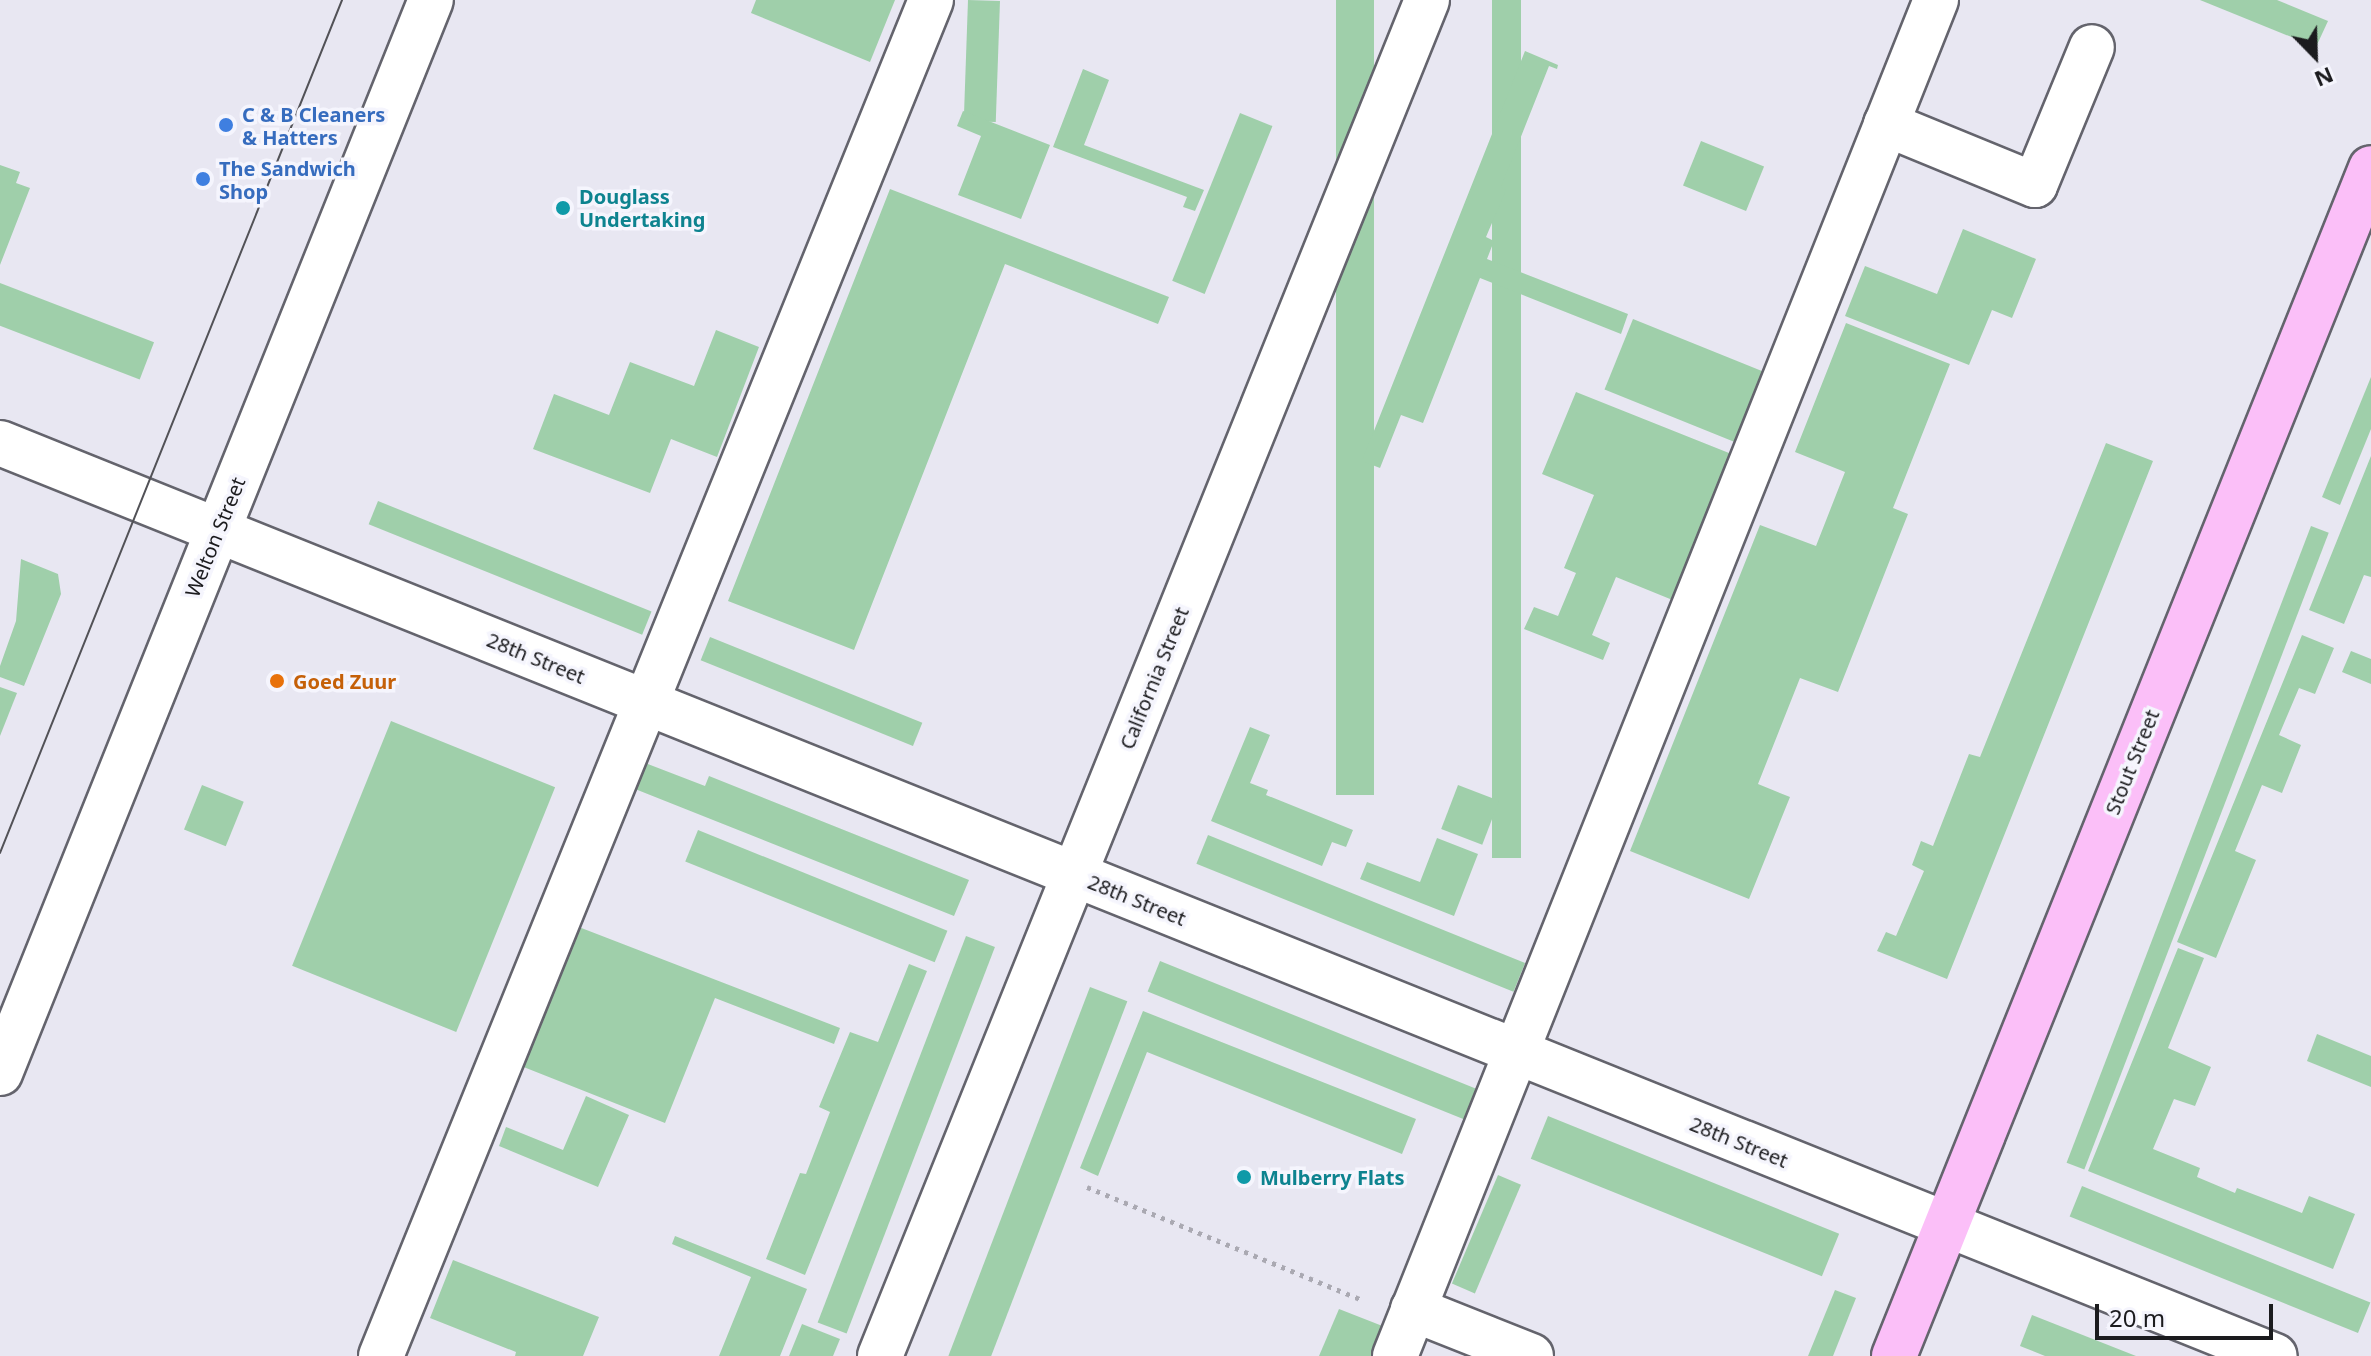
<!DOCTYPE html>
<style>
body{margin:0}
#map{position:relative;width:2371px;height:1356px;overflow:hidden;background:#e8e7f2;font-family:"Noto Sans",sans-serif}
div>[style]{position:absolute}
.green>*{inset:0;background:#9fcfaa;transform-origin:0 0}
.path>*{height:5px;margin-top:-2.5px;transform-origin:0;background:repeating-linear-gradient(90deg,#aaa9b2 0 4px,transparent 0 10px)}
.roads{filter:drop-shadow(2px 0 #64646d) drop-shadow(-2px 0 #64646d) drop-shadow(0 2px #64646d) drop-shadow(0 -2px #64646d)}
.minor>*{height:44px;margin:-22px;padding:0 22px;transform-origin:22px;border-radius:22px;background:#fff}
.major>*{height:44px;margin:-22px;padding:0 22px;transform-origin:22px;border-radius:22px;background:#fbbff8}
.tram>*{height:2px;margin:-1px;padding:0 1px;transform-origin:1px;border-radius:1px;background:#525257}
.dots>*{width:22px;height:22px;translate:-50% -50%;box-sizing:border-box;border:4px solid #f5f5fd;border-radius:50%}
span{translate:-50% -50%;white-space:nowrap;text-align:center;line-height:1.15;-webkit-text-stroke:7px #f5f5fd;paint-order:stroke}
.shop-label{font-size:20px;color:#366cbe;font-weight:700}
.left{translate:0 -50%;text-align:left}
.culture-label{font-size:20px;color:#0d838f;font-weight:700}
.street-label{font-size:20px;color:#1b1b1e}
.food-label{font-size:20px;color:#c56008;font-weight:700}
.north{position:absolute;left:2275px;top:16px;width:80px;height:80px;-webkit-text-stroke:6px #f5f5fd;paint-order:stroke;rotate:157deg;font-size:22px;font-weight:700;line-height:32px;text-align:center;color:#1b1b1e}
.north::after{content:'';display:block;margin:auto;width:28px;height:36px;background:#1b1b1e;clip-path:polygon(50% 0,100% 100%,50% 72%,0 100%)}
.scale{position:absolute;left:2095px;top:1304px;width:178px;height:36px;box-sizing:border-box;border:4px solid #1b1b1e;border-top:0;padding-left:10px;font-size:24px;line-height:28px;white-space:nowrap;color:#1b1b1e;-webkit-text-stroke:6px #f5f5fd;paint-order:stroke}
</style>
<div id="map">
<div class="green">
<div style="clip-path:polygon(756px 0,895px 0,870px 62px,751px 13px)"></div>
<div style="left:968px;top:0;width:32px;height:121px;rotate:2deg"></div>
<div style="left:1336px;top:0;width:38px;height:795px"></div>
<div style="left:1492px;top:0;width:29px;height:858px"></div>
<div style="clip-path:polygon(2200px 0,2277px 0,2328px 21px,2316px 47px)"></div>
<div style="clip-path:polygon(1525px 51px,1558px 65px,1557px 69px,1549px 66px,1501px 187px,1506px 190px,1486px 237px,1494px 241px,1487px 259px,1628px 314px,1621px 334px,1480px 278px,1423px 423px,1401px 415px,1380px 468px,1362px 461px)"></div>
<div style="clip-path:polygon(1083px 69px,1109px 80px,1084px 145px,1204px 190px,1195px 211px,1183px 207px,1187px 197px,1053px 147px)"></div>
<div style="clip-path:polygon(963px 111px,1050px 145px,1021px 219px,958px 195px,981px 136px,957px 126px)"></div>
<div style="left:1240px;top:113px;width:35px;height:181px;rotate:22deg"></div>
<div style="left:1701px;top:141px;width:68px;height:48px;rotate:22deg"></div>
<div style="clip-path:polygon(0 165px,20px 172px,16px 183px,30px 188px,0 265px)"></div>
<div style="clip-path:polygon(890px 189px,1169px 297px,1158px 324px,1005px 264px,854px 650px,728px 601px)"></div>
<div style="clip-path:polygon(1963px 229px,2036px 259px,2012px 318px,1992px 310px,1969px 365px,1845px 316px,1865px 266px,1937px 294px)"></div>
<div style="left:0;top:283px;width:165px;height:40px;rotate:21deg"></div>
<div style="left:1633px;top:319px;width:141px;height:76px;rotate:22deg"></div>
<div style="clip-path:polygon(1846px 323px,1950px 364px,1893px 508px,1908px 514px,1838px 692px,1800px 678px,1758px 784px,1790px 797px,1749px 899px,1630px 851px,1760px 525px,1816px 546px,1845px 472px,1795px 452px)"></div>
<div style="clip-path:polygon(716px 330px,759px 347px,717px 457px,671px 439px,650px 493px,533px 449px,554px 394px,609px 415px,630px 362px,694px 386px)"></div>
<div style="clip-path:polygon(2371px 377px,2371px 429px,2340px 505px,2322px 497px)"></div>
<div style="clip-path:polygon(1576px 392px,1734px 455px,1675px 601px,1616px 577px,1592px 635px,1610px 643px,1603px 660px,1524px 629px,1534px 607px,1558px 616px,1576px 573px,1564px 568px,1594px 495px,1542px 474px)"></div>
<div style="clip-path:polygon(2106px 443px,2153px 461px,1947px 979px,1877px 951px,1886px 932px,1896px 936px,1924px 871px,1912px 865px,1921px 841px,1933px 846px,1969px 754px,1980px 757px)"></div>
<div style="clip-path:polygon(2371px 456px,2371px 577px,2364px 575px,2344px 624px,2309px 610px)"></div>
<div style="left:378px;top:501px;width:295px;height:25px;rotate:22deg"></div>
<div style="left:2311px;top:526px;width:19px;height:682px;rotate:21deg"></div>
<div style="clip-path:polygon(21px 559px,58px 574px,61px 594px,24px 686px,0 677px,0 666px,16px 621px)"></div>
<div style="clip-path:polygon(2302px 635px,2334px 648px,2315px 694px,2299px 688px,2279px 735px,2301px 745px,2282px 793px,2262px 785px,2235px 851px,2256px 860px,2216px 958px,2177px 942px)"></div>
<div style="left:710px;top:637px;width:229px;height:25px;rotate:22deg"></div>
<div style="clip-path:polygon(2351px 651px,2371px 659px,2371px 684px,2342px 672px)"></div>
<div style="clip-path:polygon(0 687px,17px 693px,0 736px)"></div>
<div style="left:391px;top:721px;width:177px;height:264px;rotate:22deg"></div>
<div style="clip-path:polygon(1250px 727px,1270px 735px,1250px 783px,1268px 790px,1266px 795px,1353px 830px,1346px 847px,1332px 842px,1322px 866px,1211px 821px)"></div>
<div style="clip-path:polygon(640px 761px,705px 786px,709px 776px,969px 880px,954px 916px,630px 787px)"></div>
<div style="left:202px;top:785px;width:45px;height:48px;rotate:22deg"></div>
<div style="left:1458px;top:785px;width:44px;height:47px;rotate:21deg"></div>
<div style="left:698px;top:830px;width:269px;height:34px;rotate:22deg"></div>
<div style="left:1208px;top:835px;width:342px;height:31px;rotate:22deg"></div>
<div style="clip-path:polygon(1437px 838px,1478px 854px,1454px 916px,1360px 879px,1367px 862px,1420px 882px)"></div>
<div style="clip-path:polygon(571px 924px,840px 1028px,834px 1044px,715px 998px,665px 1123px,516px 1064px)"></div>
<div style="left:966px;top:936px;width:31px;height:414px;rotate:21deg"></div>
<div style="clip-path:polygon(2178px 948px,2204px 958px,2168px 1048px,2211px 1067px,2195px 1106px,2174px 1099px,2153px 1149px,2200px 1168px,2197px 1177px,2235px 1193px,2237px 1188px,2302px 1213px,2309px 1196px,2355px 1214px,2333px 1269px,2088px 1171px)"></div>
<div style="left:1160px;top:961px;width:341px;height:33px;rotate:22deg"></div>
<div style="clip-path:polygon(909px 964px,927px 971px,805px 1275px,766px 1259px,800px 1173px,806px 1174px,830px 1112px,819px 1107px,850px 1032px,878px 1042px)"></div>
<div style="left:1090px;top:987px;width:40px;height:398px;rotate:21deg"></div>
<div style="clip-path:polygon(1143px 1011px,1416px 1119px,1402px 1154px,1147px 1052px,1098px 1176px,1080px 1168px)"></div>
<div style="clip-path:polygon(2317px 1034px,2371px 1056px,2371px 1087px,2307px 1061px)"></div>
<div style="clip-path:polygon(586px 1096px,629px 1115px,598px 1187px,499px 1146px,506px 1127px,563px 1150px)"></div>
<div style="left:1548px;top:1116px;width:314px;height:46px;rotate:22deg"></div>
<div style="left:1498px;top:1175px;width:25px;height:118px;rotate:23deg"></div>
<div style="left:2082px;top:1186px;width:311px;height:33px;rotate:22deg"></div>
<div style="clip-path:polygon(675px 1236px,807px 1289px,780px 1356px,719px 1356px,751px 1277px,672px 1244px)"></div>
<div style="clip-path:polygon(453px 1260px,599px 1317px,583px 1356px,515px 1356px,516px 1352px,430px 1318px)"></div>
<div style="clip-path:polygon(1835px 1290px,1856px 1298px,1833px 1356px,1808px 1356px)"></div>
<div style="clip-path:polygon(1339px 1309px,1385px 1327px,1374px 1356px,1319px 1356px)"></div>
<div style="clip-path:polygon(2032px 1315px,2136px 1356px,2045px 1356px,2020px 1346px)"></div>
<div style="clip-path:polygon(802px 1324px,840px 1339px,833px 1356px,789px 1356px)"></div>
</div>
<div class="path">
<div style="left:1087px;top:1187px;width:295px;rotate:22.3deg"></div>
</div>
<div class="roads">
<div class="minor">
<div style="left:1886px;top:124px;width:161px;rotate:22.3deg"></div>
<div style="left:2035px;top:185px;width:149px;rotate:-67.6deg"></div>
<div style="left:0;top:443px;width:2451px;rotate:21.87deg"></div>
<div style="left:0;top:1073px;width:1156px;rotate:-68.12deg"></div>
<div style="left:1413px;top:1309px;width:127px;rotate:21.7deg"></div>
<div style="left:381px;top:1356px;width:1463px;rotate:-67.92deg"></div>
<div style="left:880px;top:1356px;width:1462px;rotate:-68.03deg"></div>
<div style="left:1395px;top:1356px;width:1460px;rotate:-68.25deg"></div>
</div>
<div class="major">
<div style="left:1894px;top:1356px;width:1280px;rotate:-68.12deg"></div>
</div>
</div>
<div class="tram">
<div style="left:0;top:853px;width:919px;rotate:-68.15deg"></div>
</div>
<div class="dots">
<div style="left:226px;top:125px;background:#3f7fe0"></div>
<div style="left:203px;top:179px;background:#3f7fe0"></div>
<div style="left:563px;top:208px;background:#0f9aa8"></div>
<div style="left:277px;top:681px;background:#e8710a"></div>
<div style="left:1244px;top:1177px;background:#0f9aa8"></div>
</div>
<div class="shop-label">
<span class="left" style="left:242px;top:126px">C &amp; B Cleaners<br>&amp; Hatters</span>
<span class="left" style="left:219px;top:180px">The Sandwich<br>Shop</span>
</div>
<div class="culture-label">
<span class="left" style="left:579px;top:208px">Douglass<br>Undertaking</span>
<span class="left" style="left:1260px;top:1177px">Mulberry Flats</span>
</div>
<div class="street-label">
<span style="left:215px;top:537px;rotate:-68deg">Welton Street</span>
<span style="left:536px;top:658px;rotate:22deg">28th Street</span>
<span style="left:1154px;top:678px;rotate:-68deg">California Street</span>
<span style="left:2132px;top:762px;rotate:-68deg">Stout Street</span>
<span style="left:1137px;top:900px;rotate:22deg">28th Street</span>
<span style="left:1739px;top:1142px;rotate:22deg">28th Street</span>
</div>
<div class="food-label">
<span class="left" style="left:293px;top:681px">Goed Zuur</span>
</div>
<div class="north">N</div>
<div class="scale">20 m</div>
</div>
